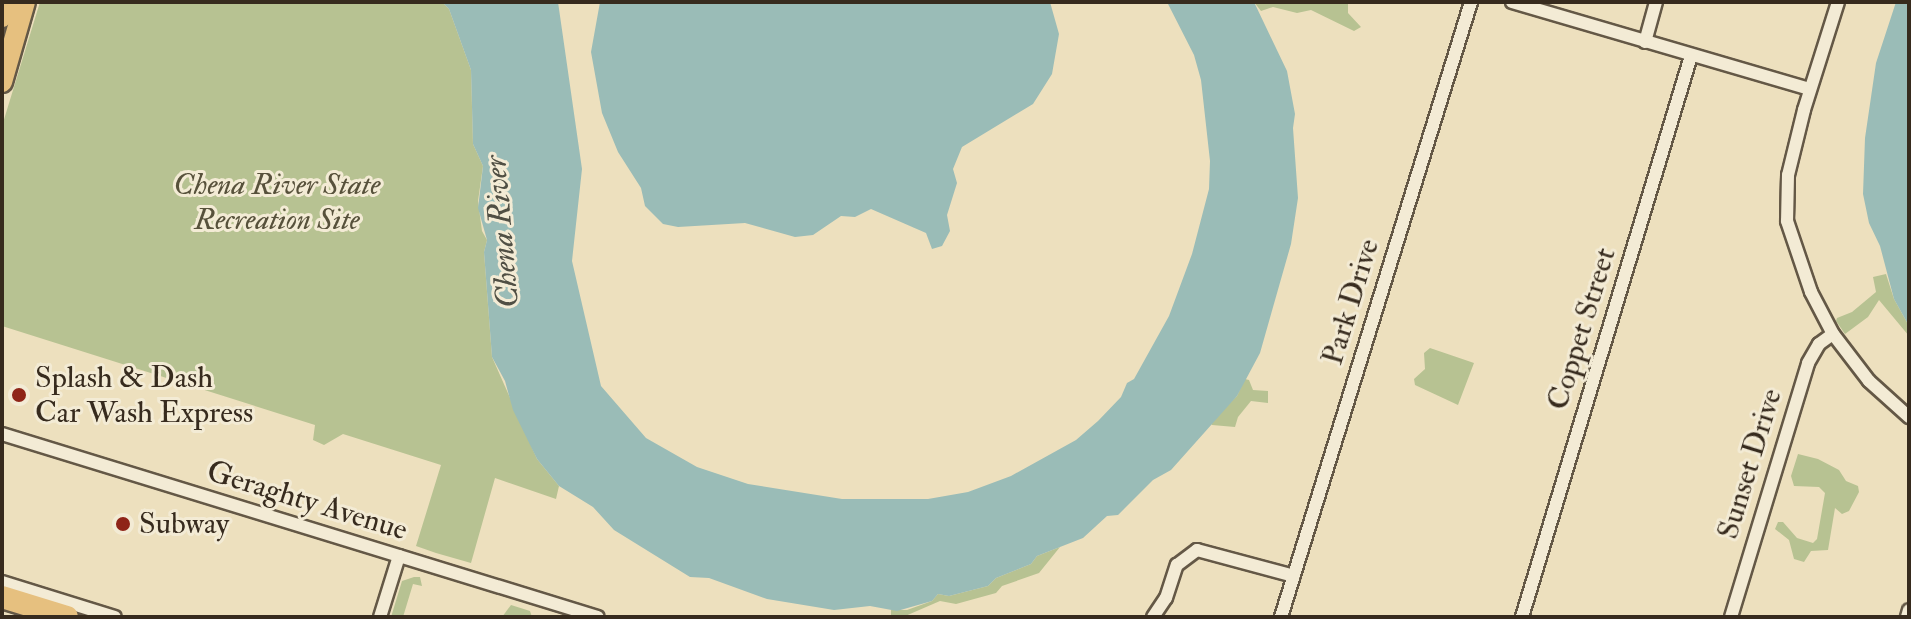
<!DOCTYPE html>
<style>
body{margin:0}
#map{position:relative;width:1911px;height:619px;overflow:hidden;background:#ede0be;font-family:"IM FELL Double Pica",serif}
div>[style]{position:absolute}
.green>*{inset:0;background:#b7c292}
.water>*{inset:0;background:#9abcb7}
.roads{filter:drop-shadow(2px 0 #645846) drop-shadow(-2px 0 #645846) drop-shadow(0 2px #645846) drop-shadow(0 -2px #645846)}
.street>*{height:12px;margin:-6px;padding:0 6px;transform-origin:6px;border-radius:6px;background:#f3ebd5}
.primary>*{height:20px;margin:-10px;padding:0 10px;transform-origin:10px;border-radius:10px;background:#e6c07f}
.highway>*{height:22px;margin:-11px;padding:0 11px;transform-origin:11px;border-radius:11px;background:#e6c07f}
.dots>*{width:22px;height:22px;translate:-50% -50%;box-sizing:border-box;border:4px solid #f3ebd5;border-radius:50%}
span{translate:-50% -50%;white-space:nowrap;text-align:center;line-height:1.15;-webkit-text-stroke:6px #f3ebd5;paint-order:stroke}
.park-label{font-size:30px;color:#57513b;font-style:italic}
.street-label{font-size:30px;color:#372b1e}
.poi-label{font-size:30px;color:#372b1e}
.left{translate:0 -50%;text-align:left}
.water-label{font-size:32px;color:#504f44;font-style:italic}
.frame{position:absolute;inset:0;border:4px solid #372b1e;pointer-events:none}
</style>
<div id="map">
<div class="green">
<div style="clip-path:polygon(40px 2px,442px 2px,449px 9px,471px 70px,473px 144px,483px 166px,478px 201px,482px 231px,487px 240px,484px 252px,492px 357px,537px 459px,559px 486px,556px 499px,495px 478px,471px 563px,436px 553px,416px 546px,441px 465px,343px 434px,324px 445px,313px 440px,315px 425px,2px 326px,2px 126px)"></div>
<div style="clip-path:polygon(1254px 2px,1348px 2px,1348px 13px,1361px 27px,1354px 31px,1311px 10px,1297px 13px,1273px 7px,1261px 11px)"></div>
<div style="clip-path:polygon(1886px 274px,1894px 299px,1909px 326px,1909px 336px,1879px 300px,1868px 317px,1845px 334px,1836px 321px,1837px 318px,1852px 312px,1876px 292px,1873px 277px)"></div>
<div style="clip-path:polygon(1430px 348px,1474px 363px,1458px 405px,1415px 385px,1414px 379px,1425px 369px,1424px 353px)"></div>
<div style="clip-path:polygon(1245px 379px,1249px 380px,1253px 390px,1268px 391px,1268px 403px,1251px 401px,1238px 417px,1235px 427px,1212px 425px,1210px 422px,1237px 396px)"></div>
<div style="clip-path:polygon(1798px 454px,1818px 459px,1839px 470px,1846px 481px,1858px 486px,1859px 492px,1849px 511px,1842px 514px,1835px 508px,1828px 550px,1811px 551px,1804px 562px,1794px 559px,1789px 540px,1775px 529px,1778px 522px,1783px 522px,1797px 538px,1813px 543px,1817px 539px,1825px 493px,1819px 487px,1794px 486px,1791px 476px)"></div>
<div style="clip-path:polygon(1060px 547px,1039px 573px,1002px 586px,996px 593px,956px 604px,940px 601px,903px 617px,891px 617px,891px 610px,907px 610px,932px 601px,938px 594px,949px 596px,988px 586px,996px 578px,1031px 564px,1037px 556px)"></div>
<div style="clip-path:polygon(414px 577px,420px 577px,422px 586px,413px 584px,403px 617px,391px 617px,402px 581px)"></div>
<div style="clip-path:polygon(511px 605px,530px 611px,532px 617px,502px 617px)"></div>
</div>
<div class="water">
<div style="clip-path:polygon(442px 2px,558px 2px,582px 169px,572px 261px,601px 386px,646px 438px,697px 467px,748px 484px,842px 499px,928px 499px,968px 492px,1011px 476px,1076px 440px,1098px 421px,1121px 397px,1127px 383px,1134px 379px,1169px 316px,1192px 254px,1209px 189px,1210px 161px,1201px 80px,1194px 55px,1167px 2px,1254px 2px,1287px 71px,1295px 114px,1293px 128px,1298px 198px,1291px 244px,1260px 353px,1237px 396px,1171px 470px,1153px 480px,1118px 515px,1107px 516px,1083px 538px,1037px 556px,1031px 564px,996px 578px,988px 586px,949px 596px,938px 594px,932px 601px,897px 611px,870px 606px,834px 610px,767px 599px,709px 578px,690px 577px,614px 530px,593px 507px,559px 486px,537px 459px,513px 410px,505px 381px,492px 357px,484px 252px,487px 240px,478px 208px,483px 166px,473px 144px,471px 70px,449px 9px)"></div>
<div style="clip-path:polygon(600px 2px,1050px 2px,1059px 34px,1052px 74px,1033px 104px,962px 147px,953px 169px,957px 183px,947px 215px,950px 231px,942px 246px,932px 249px,926px 233px,871px 209px,855px 217px,841px 216px,813px 235px,795px 237px,745px 223px,678px 227px,663px 224px,645px 206px,641px 188px,618px 152px,602px 113px,591px 52px)"></div>
<div style="clip-path:polygon(1896px 2px,1909px 2px,1909px 326px,1894px 299px,1880px 246px,1869px 223px,1863px 194px,1865px 138px,1876px 63px)"></div>
</div>
<div class="roads">
<div class="street">
<div style="left:1512px;top:2px;width:310px;rotate:16.3deg"></div>
<div style="left:1838px;top:2px;width:113px;rotate:107.5deg"></div>
<div style="left:1804px;top:110px;width:67px;rotate:103.8deg"></div>
<div style="left:1788px;top:175px;width:46px;rotate:91.2deg"></div>
<div style="left:1787px;top:221px;width:75px;rotate:71.3deg"></div>
<div style="left:1811px;top:292px;width:47px;rotate:62.4deg"></div>
<div style="left:1833px;top:334px;width:59px;rotate:52.5deg"></div>
<div style="left:1869px;top:381px;width:54px;rotate:42deg"></div>
<div style="left:1645px;top:42px;width:41px;rotate:-74.6deg"></div>
<div style="left:2px;top:434px;width:623px;rotate:17.07deg"></div>
<div style="left:2px;top:582px;width:118px;rotate:17.2deg"></div>
<div style="left:380px;top:617px;width:64px;rotate:-72.7deg"></div>
<div style="left:1153px;top:617px;width:23px;rotate:-56deg"></div>
<div style="left:1166px;top:598px;width:35px;rotate:-72deg"></div>
<div style="left:1177px;top:565px;width:25px;rotate:-37deg"></div>
<div style="left:1197px;top:550px;width:100px;rotate:15deg"></div>
<div style="left:1281px;top:617px;width:644px;rotate:-72.83deg"></div>
<div style="left:1522px;top:617px;width:586px;rotate:-73.24deg"></div>
<div style="left:1731px;top:617px;width:265px;rotate:-73.1deg"></div>
<div style="left:1808px;top:363px;width:22px;rotate:-60deg"></div>
<div style="left:1819px;top:344px;width:17px;rotate:-36deg"></div>
<div style="left:1907px;top:617px;width:7px;rotate:-74deg"></div>
</div>
<div class="primary">
<div style="left:2px;top:17px;width:16px;rotate:-72deg"></div>
<div style="left:2px;top:82px;width:83px;rotate:-74deg"></div>
</div>
<div class="highway">
<div style="left:2px;top:597px;width:68px;rotate:17.1deg"></div>
</div>
</div>
<div class="dots">
<div style="left:19px;top:395px;background:#8f2418"></div>
<div style="left:123px;top:524px;background:#8f2418"></div>
</div>
<div class="park-label">
<span style="left:277px;top:202px">Chena River State<br>Recreation Site</span>
</div>
<div class="street-label">
<span style="left:1351px;top:302px;rotate:-73deg">Park Drive</span>
<span style="left:1582px;top:329px;rotate:-73deg">Coppet Street</span>
<span style="left:1750px;top:464px;rotate:-73deg">Sunset Drive</span>
<span style="left:307px;top:501px;rotate:17deg">Geraghty Avenue</span>
</div>
<div class="poi-label">
<span class="left" style="left:35px;top:395px">Splash &amp; Dash<br>Car Wash Express</span>
<span class="left" style="left:139px;top:524px">Subway</span>
</div>
<div class="water-label">
<span style="left:502px;top:232px;rotate:-95deg">Chena River</span>
</div>
<div class="frame"></div>
</div>
